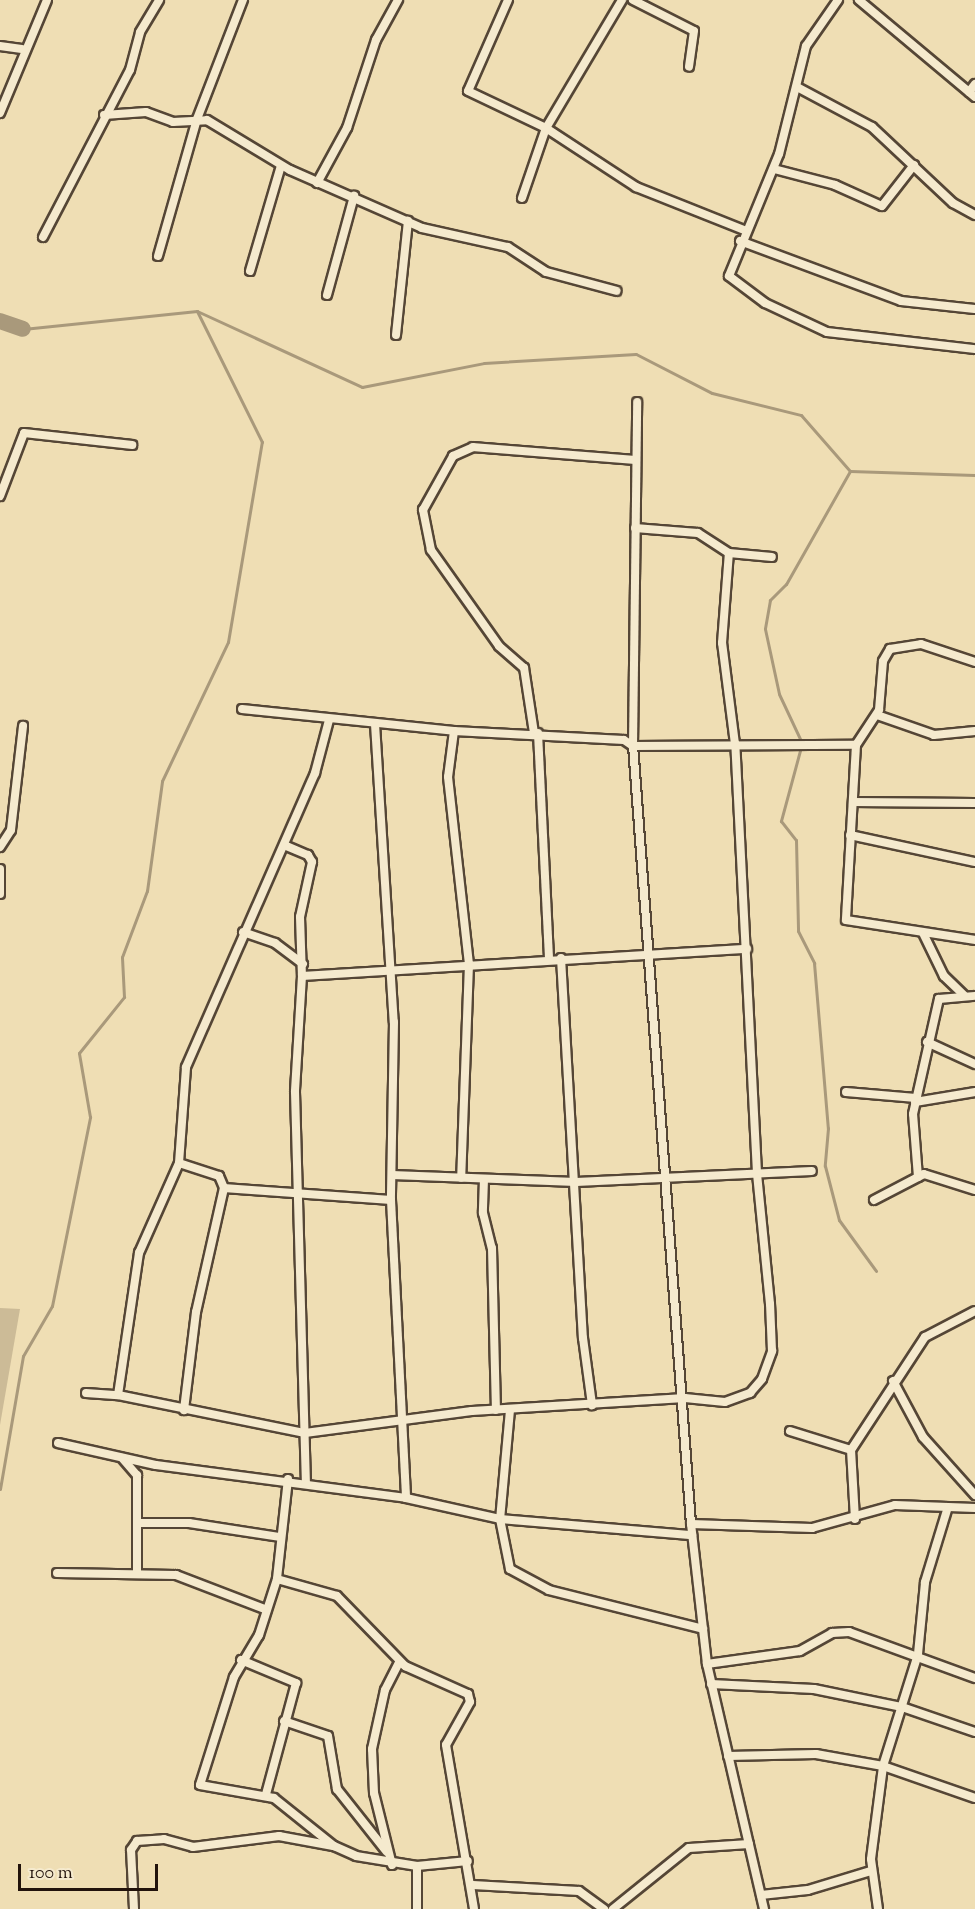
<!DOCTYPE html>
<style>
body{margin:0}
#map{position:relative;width:975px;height:1909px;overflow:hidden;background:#efdeb4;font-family:"Sorts Mill Goudy",serif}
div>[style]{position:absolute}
.green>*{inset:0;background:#ccbb97}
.stream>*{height:3px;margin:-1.5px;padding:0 1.5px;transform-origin:1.5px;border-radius:1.5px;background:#a9997b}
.river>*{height:16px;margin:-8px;padding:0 8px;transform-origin:8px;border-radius:8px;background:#a9997b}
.roads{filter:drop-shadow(2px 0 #554636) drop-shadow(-2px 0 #554636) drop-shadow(0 2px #554636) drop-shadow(0 -2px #554636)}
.minor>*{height:8px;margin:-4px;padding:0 4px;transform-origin:4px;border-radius:4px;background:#f5eace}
span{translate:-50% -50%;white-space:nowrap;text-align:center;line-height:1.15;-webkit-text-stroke:4.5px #f5eace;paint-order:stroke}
.scale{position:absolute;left:18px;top:1864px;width:140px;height:27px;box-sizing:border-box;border:3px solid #22130c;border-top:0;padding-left:8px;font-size:18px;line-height:21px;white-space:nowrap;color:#22130c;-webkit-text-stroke:4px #f5eace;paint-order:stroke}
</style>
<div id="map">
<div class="green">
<div style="clip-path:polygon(0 1308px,20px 1309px,0 1425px)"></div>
</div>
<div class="stream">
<div style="left:23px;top:329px;width:175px;rotate:-5.9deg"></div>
<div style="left:197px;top:311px;width:182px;rotate:24.7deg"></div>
<div style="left:362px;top:387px;width:124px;rotate:-11.1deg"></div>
<div style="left:484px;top:363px;width:152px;rotate:-3.4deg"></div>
<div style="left:636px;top:354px;width:85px;rotate:27.2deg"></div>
<div style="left:712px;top:393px;width:92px;rotate:13.9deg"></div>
<div style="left:801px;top:415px;width:74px;rotate:48.8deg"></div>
<div style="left:850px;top:471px;width:125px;rotate:1.8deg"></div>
<div style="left:850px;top:471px;width:130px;rotate:119.5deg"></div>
<div style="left:786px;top:584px;width:23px;rotate:135deg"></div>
<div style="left:770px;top:600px;width:29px;rotate:100deg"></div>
<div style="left:765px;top:629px;width:66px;rotate:77.8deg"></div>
<div style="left:779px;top:694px;width:54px;rotate:64.9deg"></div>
<div style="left:802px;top:743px;width:81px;rotate:105.1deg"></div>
<div style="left:781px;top:821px;width:24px;rotate:52deg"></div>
<div style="left:796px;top:840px;width:91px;rotate:88.7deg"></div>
<div style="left:798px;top:931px;width:36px;rotate:63deg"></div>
<div style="left:814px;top:963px;width:166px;rotate:85.2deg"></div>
<div style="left:828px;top:1128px;width:38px;rotate:95deg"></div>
<div style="left:825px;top:1166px;width:56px;rotate:75.5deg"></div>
<div style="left:839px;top:1220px;width:63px;rotate:54deg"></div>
<div style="left:0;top:1489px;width:135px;rotate:-80.2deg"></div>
<div style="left:23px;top:1356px;width:58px;rotate:-59.9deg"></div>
<div style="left:52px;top:1306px;width:193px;rotate:-78.6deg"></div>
<div style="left:90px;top:1117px;width:65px;rotate:-99.8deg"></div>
<div style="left:79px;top:1053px;width:72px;rotate:-51.2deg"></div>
<div style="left:124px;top:997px;width:40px;rotate:-92.9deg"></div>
<div style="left:122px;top:957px;width:71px;rotate:-69.3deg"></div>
<div style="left:147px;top:891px;width:111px;rotate:-82.2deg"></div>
<div style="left:162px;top:781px;width:154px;rotate:-64.6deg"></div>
<div style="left:228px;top:642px;width:203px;rotate:-80.4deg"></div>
<div style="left:262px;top:442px;width:146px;rotate:-116.4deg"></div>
</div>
<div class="river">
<div style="left:0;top:321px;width:24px;rotate:19deg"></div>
</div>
<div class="roads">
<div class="minor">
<div style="left:508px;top:0;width:99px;rotate:113.7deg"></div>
<div style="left:468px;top:91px;width:86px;rotate:25.4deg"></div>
<div style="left:546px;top:128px;width:108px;rotate:33.2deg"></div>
<div style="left:636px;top:187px;width:116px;rotate:21.7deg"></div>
<div style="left:633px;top:0;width:68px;rotate:26.9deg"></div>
<div style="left:694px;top:31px;width:36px;rotate:98deg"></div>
<div style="left:838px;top:0;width:56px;rotate:124.8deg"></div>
<div style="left:806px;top:46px;width:111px;rotate:104deg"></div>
<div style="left:779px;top:154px;width:132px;rotate:112.3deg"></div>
<div style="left:729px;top:276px;width:45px;rotate:36.9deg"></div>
<div style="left:765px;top:303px;width:68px;rotate:25.1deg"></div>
<div style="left:827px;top:332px;width:149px;rotate:6.6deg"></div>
<div style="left:859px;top:0;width:151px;rotate:39.9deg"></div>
<div style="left:0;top:46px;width:22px;rotate:8deg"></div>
<div style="left:797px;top:87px;width:85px;rotate:28.1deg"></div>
<div style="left:872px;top:127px;width:111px;rotate:43.2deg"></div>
<div style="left:953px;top:203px;width:25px;rotate:29deg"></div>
<div style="left:969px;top:92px;width:10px;rotate:-53deg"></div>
<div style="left:0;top:113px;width:122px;rotate:-67.4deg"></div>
<div style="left:104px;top:115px;width:42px;rotate:-4.1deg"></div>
<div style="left:146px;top:112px;width:29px;rotate:20deg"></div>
<div style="left:173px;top:122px;width:34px;rotate:-3deg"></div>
<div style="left:207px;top:120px;width:97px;rotate:31.1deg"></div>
<div style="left:290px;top:170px;width:144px;rotate:23.7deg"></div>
<div style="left:422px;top:228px;width:88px;rotate:12.5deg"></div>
<div style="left:508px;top:247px;width:45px;rotate:33.3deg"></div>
<div style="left:546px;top:272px;width:73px;rotate:15deg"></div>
<div style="left:774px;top:169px;width:63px;rotate:14.7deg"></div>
<div style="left:835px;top:185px;width:51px;rotate:24.1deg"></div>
<div style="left:882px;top:206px;width:52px;rotate:-52deg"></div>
<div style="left:317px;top:183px;width:63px;rotate:-61.4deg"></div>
<div style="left:347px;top:128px;width:93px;rotate:-71.8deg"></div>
<div style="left:376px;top:40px;width:46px;rotate:-61.2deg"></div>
<div style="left:522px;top:198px;width:74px;rotate:-71.1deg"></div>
<div style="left:546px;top:128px;width:149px;rotate:-59.3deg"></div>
<div style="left:43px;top:237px;width:188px;rotate:-62.5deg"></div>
<div style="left:130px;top:70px;width:39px;rotate:-75deg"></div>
<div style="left:140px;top:32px;width:37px;rotate:-59deg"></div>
<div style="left:740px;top:241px;width:172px;rotate:20.4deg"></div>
<div style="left:901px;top:301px;width:74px;rotate:6.2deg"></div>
<div style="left:158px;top:256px;width:142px;rotate:-74.1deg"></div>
<div style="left:197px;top:119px;width:128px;rotate:-68.9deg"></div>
<div style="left:250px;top:271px;width:109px;rotate:-73.6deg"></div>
<div style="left:327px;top:295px;width:103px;rotate:-74.7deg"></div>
<div style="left:396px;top:335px;width:115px;rotate:-84deg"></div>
<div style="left:0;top:496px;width:67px;rotate:-69.1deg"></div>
<div style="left:24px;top:433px;width:109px;rotate:6.3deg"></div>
<div style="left:635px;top:528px;width:63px;rotate:4.5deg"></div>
<div style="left:698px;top:533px;width:37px;rotate:33deg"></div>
<div style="left:729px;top:553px;width:43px;rotate:5.3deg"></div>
<div style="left:242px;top:709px;width:213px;rotate:5.9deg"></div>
<div style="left:454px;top:731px;width:170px;rotate:3deg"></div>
<div style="left:624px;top:740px;width:11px;rotate:34deg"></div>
<div style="left:877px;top:715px;width:60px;rotate:19.3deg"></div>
<div style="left:934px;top:735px;width:41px;rotate:-5.6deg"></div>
<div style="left:375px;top:724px;width:299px;rotate:86.4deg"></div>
<div style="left:394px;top:1022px;width:178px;rotate:91deg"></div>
<div style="left:391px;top:1200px;width:298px;rotate:87.1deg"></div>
<div style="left:454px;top:731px;width:46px;rotate:97.4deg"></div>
<div style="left:448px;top:777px;width:188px;rotate:83.6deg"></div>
<div style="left:469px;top:964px;width:214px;rotate:92.1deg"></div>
<div style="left:534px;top:733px;width:66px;rotate:-98.7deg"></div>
<div style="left:524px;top:668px;width:33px;rotate:-139deg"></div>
<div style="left:499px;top:646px;width:118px;rotate:-125.3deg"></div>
<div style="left:431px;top:550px;width:41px;rotate:-101.3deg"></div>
<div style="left:423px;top:510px;width:62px;rotate:-60.9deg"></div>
<div style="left:453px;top:456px;width:22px;rotate:-24deg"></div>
<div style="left:473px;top:447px;width:162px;rotate:4.6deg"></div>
<div style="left:538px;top:733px;width:225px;rotate:87.2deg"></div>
<div style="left:856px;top:745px;width:175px;rotate:93.3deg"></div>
<div style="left:846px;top:920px;width:131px;rotate:8.8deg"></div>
<div style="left:633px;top:746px;width:344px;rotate:-89.3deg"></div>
<div style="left:853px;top:802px;width:122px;rotate:0.5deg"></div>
<div style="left:850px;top:835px;width:128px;rotate:12.2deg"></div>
<div style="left:284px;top:845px;width:26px;rotate:23deg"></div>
<div style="left:308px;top:855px;width:8px;rotate:60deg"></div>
<div style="left:312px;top:862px;width:56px;rotate:102.3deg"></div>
<div style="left:300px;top:917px;width:59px;rotate:88.1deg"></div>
<div style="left:302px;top:976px;width:116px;rotate:93.5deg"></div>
<div style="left:295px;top:1092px;width:390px;rotate:88.4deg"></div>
<div style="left:0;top:847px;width:20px;rotate:-57deg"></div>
<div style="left:11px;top:830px;width:105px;rotate:-83.4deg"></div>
<div style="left:0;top:869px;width:25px;rotate:90deg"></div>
<div style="left:243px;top:932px;width:34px;rotate:19deg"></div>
<div style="left:275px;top:943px;width:35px;rotate:37deg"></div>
<div style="left:923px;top:933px;width:48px;rotate:64deg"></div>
<div style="left:944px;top:976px;width:28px;rotate:44deg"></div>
<div style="left:561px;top:958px;width:381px;rotate:86.7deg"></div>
<div style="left:583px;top:1338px;width:68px;rotate:82.3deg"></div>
<div style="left:302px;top:976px;width:446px;rotate:-3.5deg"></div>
<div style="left:927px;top:1042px;width:53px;rotate:24.6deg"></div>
<div style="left:846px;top:1092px;width:70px;rotate:4.9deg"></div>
<div style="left:915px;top:1102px;width:61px;rotate:-9.5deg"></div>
<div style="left:179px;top:1163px;width:42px;rotate:18deg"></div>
<div style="left:219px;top:1176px;width:13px;rotate:67deg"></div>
<div style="left:224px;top:1188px;width:127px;rotate:102.7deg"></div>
<div style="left:196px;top:1312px;width:99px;rotate:97deg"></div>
<div style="left:392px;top:1175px;width:184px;rotate:2.2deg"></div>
<div style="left:576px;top:1182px;width:236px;rotate:-2.7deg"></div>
<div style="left:918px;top:1177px;width:63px;rotate:-94.5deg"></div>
<div style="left:913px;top:1114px;width:118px;rotate:-77.3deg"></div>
<div style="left:939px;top:999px;width:36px;rotate:-5deg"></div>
<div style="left:484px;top:1179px;width:34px;rotate:92deg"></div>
<div style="left:483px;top:1213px;width:36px;rotate:76deg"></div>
<div style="left:492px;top:1248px;width:162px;rotate:88.6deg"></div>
<div style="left:224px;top:1188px;width:167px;rotate:4.1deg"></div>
<div style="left:874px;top:1200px;width:56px;rotate:-27.5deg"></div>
<div style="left:924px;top:1174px;width:53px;rotate:17.4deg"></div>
<div style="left:893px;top:1381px;width:64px;rotate:61.8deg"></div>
<div style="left:923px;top:1437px;width:78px;rotate:48.1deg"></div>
<div style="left:86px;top:1393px;width:32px;rotate:4deg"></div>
<div style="left:118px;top:1395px;width:191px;rotate:11.5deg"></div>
<div style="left:305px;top:1433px;width:168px;rotate:-7.5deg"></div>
<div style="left:472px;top:1411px;width:213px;rotate:-3.5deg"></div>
<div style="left:685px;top:1398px;width:40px;rotate:5.7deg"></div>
<div style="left:725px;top:1402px;width:27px;rotate:-20deg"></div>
<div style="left:750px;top:1393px;width:18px;rotate:-49deg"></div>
<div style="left:762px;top:1379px;width:30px;rotate:-70deg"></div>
<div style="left:772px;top:1351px;width:47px;rotate:-92.4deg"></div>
<div style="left:770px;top:1304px;width:132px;rotate:-95.7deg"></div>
<div style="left:757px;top:1173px;width:430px;rotate:-92.9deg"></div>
<div style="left:735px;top:744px;width:102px;rotate:-97.3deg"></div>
<div style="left:722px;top:643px;width:90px;rotate:-85.6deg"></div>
<div style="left:118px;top:1395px;width:144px;rotate:-81.6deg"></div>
<div style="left:139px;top:1253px;width:98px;rotate:-66deg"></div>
<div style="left:179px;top:1163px;width:96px;rotate:-85.8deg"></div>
<div style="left:186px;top:1067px;width:321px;rotate:-66.3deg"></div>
<div style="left:315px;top:773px;width:55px;rotate:-75.2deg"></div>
<div style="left:510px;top:1410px;width:109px;rotate:95.2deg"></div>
<div style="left:500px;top:1519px;width:51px;rotate:78.7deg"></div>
<div style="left:510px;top:1569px;width:44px;rotate:28.3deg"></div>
<div style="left:549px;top:1590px;width:159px;rotate:14.2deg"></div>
<div style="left:790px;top:1431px;width:64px;rotate:17.3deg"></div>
<div style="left:58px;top:1443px;width:100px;rotate:12.7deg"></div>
<div style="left:156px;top:1465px;width:252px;rotate:7.5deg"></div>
<div style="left:406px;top:1498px;width:96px;rotate:12.6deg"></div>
<div style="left:500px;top:1519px;width:193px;rotate:4.8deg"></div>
<div style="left:122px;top:1458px;width:23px;rotate:49deg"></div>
<div style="left:137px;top:1475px;width:98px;rotate:90deg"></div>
<div style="left:288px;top:1479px;width:101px;rotate:96.3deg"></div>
<div style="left:277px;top:1579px;width:59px;rotate:107.8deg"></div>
<div style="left:259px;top:1635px;width:49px;rotate:120.8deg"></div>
<div style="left:234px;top:1677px;width:113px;rotate:107.5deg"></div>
<div style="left:200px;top:1785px;width:75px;rotate:10deg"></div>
<div style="left:274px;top:1798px;width:77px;rotate:38.7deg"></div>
<div style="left:334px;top:1846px;width:24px;rotate:24deg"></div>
<div style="left:356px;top:1856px;width:62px;rotate:9.3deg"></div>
<div style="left:417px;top:1866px;width:51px;rotate:-5.6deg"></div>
<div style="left:855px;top:1519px;width:69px;rotate:-93.3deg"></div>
<div style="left:851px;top:1450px;width:135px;rotate:-56.8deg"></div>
<div style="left:925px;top:1337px;width:56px;rotate:-27.5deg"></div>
<div style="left:138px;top:1523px;width:51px"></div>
<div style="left:189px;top:1523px;width:91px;rotate:8.8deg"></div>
<div style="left:691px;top:1524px;width:121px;rotate:1.9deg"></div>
<div style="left:812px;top:1528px;width:86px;rotate:-15.5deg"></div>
<div style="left:895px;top:1505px;width:80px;rotate:2.1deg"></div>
<div style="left:57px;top:1573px;width:119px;rotate:1deg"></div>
<div style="left:176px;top:1575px;width:97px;rotate:21deg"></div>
<div style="left:277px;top:1579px;width:62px;rotate:15.8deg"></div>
<div style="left:337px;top:1596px;width:98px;rotate:45.8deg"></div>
<div style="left:405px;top:1666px;width:69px;rotate:24deg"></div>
<div style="left:468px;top:1694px;width:8px;rotate:76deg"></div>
<div style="left:470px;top:1702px;width:49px;rotate:119.2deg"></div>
<div style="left:446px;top:1745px;width:166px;rotate:80.3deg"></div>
<div style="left:241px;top:1660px;width:60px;rotate:22.7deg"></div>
<div style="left:296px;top:1683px;width:115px;rotate:105.1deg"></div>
<div style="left:707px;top:1664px;width:94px;rotate:-8deg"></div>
<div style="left:800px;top:1651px;width:37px;rotate:-29deg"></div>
<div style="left:832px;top:1633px;width:17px;rotate:-3deg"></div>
<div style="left:849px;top:1632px;width:134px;rotate:20.1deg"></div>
<div style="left:711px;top:1684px;width:103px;rotate:2.8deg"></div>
<div style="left:814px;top:1689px;width:90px;rotate:11.6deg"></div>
<div style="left:902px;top:1707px;width:77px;rotate:18.9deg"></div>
<div style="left:284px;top:1721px;width:46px;rotate:18.8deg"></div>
<div style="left:328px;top:1736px;width:54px;rotate:80.4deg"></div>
<div style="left:337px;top:1789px;width:80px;rotate:51.6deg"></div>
<div style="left:728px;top:1756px;width:88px;rotate:-1.3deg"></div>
<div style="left:816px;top:1754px;width:68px;rotate:10.2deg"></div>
<div style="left:883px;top:1766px;width:97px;rotate:19.2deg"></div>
<div style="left:392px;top:1865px;width:74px;rotate:-104deg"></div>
<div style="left:374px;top:1793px;width:44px;rotate:-92.6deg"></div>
<div style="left:372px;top:1749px;width:60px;rotate:-77.6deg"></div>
<div style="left:385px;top:1690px;width:31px;rotate:-63deg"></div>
<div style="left:417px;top:1866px;width:43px;rotate:90deg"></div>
<div style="left:473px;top:1885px;width:106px;rotate:3.2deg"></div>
<div style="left:579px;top:1891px;width:31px;rotate:36deg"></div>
<div style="left:761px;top:1895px;width:47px;rotate:-6.1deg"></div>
<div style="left:808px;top:1890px;width:66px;rotate:-16.8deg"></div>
<div style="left:134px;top:1909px;width:59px;rotate:-92.9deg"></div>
<div style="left:131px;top:1850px;width:11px;rotate:-56deg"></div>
<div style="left:137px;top:1841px;width:27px;rotate:-4deg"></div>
<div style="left:164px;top:1839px;width:30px;rotate:15deg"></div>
<div style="left:193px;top:1847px;width:87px;rotate:-7.3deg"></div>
<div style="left:279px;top:1836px;width:55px;rotate:10.5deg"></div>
<div style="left:613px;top:1909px;width:97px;rotate:-38.8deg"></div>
<div style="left:689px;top:1848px;width:60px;rotate:-3.8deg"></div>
<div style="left:764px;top:1909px;width:252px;rotate:-103.1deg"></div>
<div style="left:707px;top:1664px;width:141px;rotate:-96.5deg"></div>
<div style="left:691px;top:1524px;width:780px;rotate:-94.26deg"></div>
<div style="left:633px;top:746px;width:223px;rotate:-0.3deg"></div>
<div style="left:856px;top:745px;width:42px;rotate:-56.7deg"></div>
<div style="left:879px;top:710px;width:49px;rotate:-85.3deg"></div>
<div style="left:883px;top:661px;width:14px;rotate:-60deg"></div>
<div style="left:890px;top:649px;width:31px;rotate:-9deg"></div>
<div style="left:921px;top:644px;width:57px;rotate:18.4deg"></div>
<div style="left:878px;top:1909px;width:50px;rotate:-98deg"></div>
<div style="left:871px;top:1859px;width:94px;rotate:-82.6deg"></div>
<div style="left:883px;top:1766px;width:117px;rotate:-72.6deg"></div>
<div style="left:918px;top:1654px;width:72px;rotate:-84.4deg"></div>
<div style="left:925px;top:1582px;width:78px;rotate:-73deg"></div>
</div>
</div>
<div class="scale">100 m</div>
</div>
